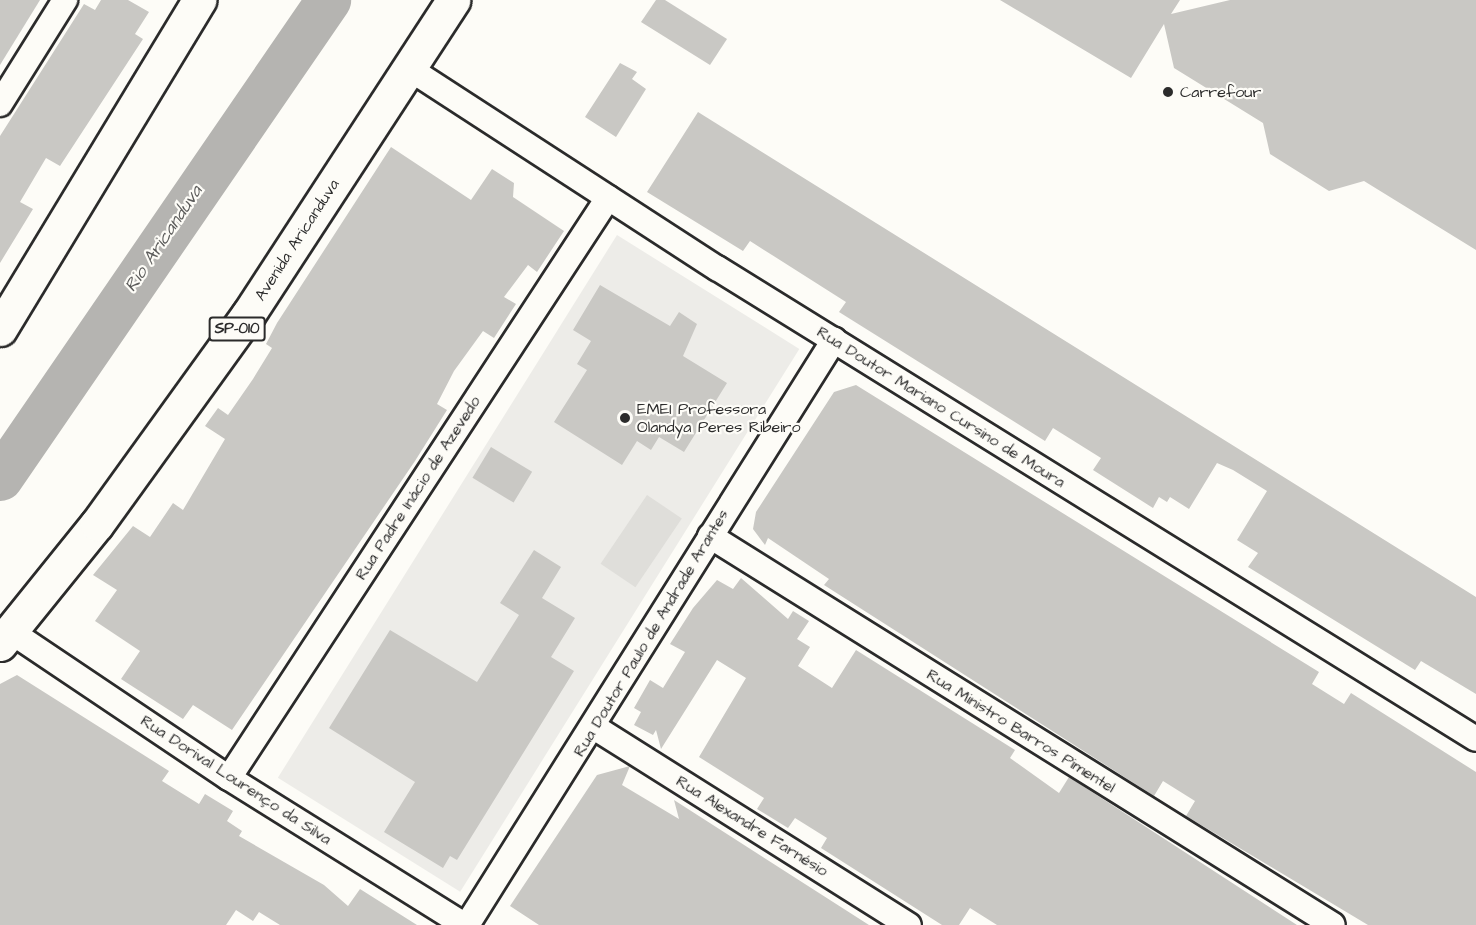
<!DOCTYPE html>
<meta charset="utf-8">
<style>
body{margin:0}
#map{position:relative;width:1476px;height:925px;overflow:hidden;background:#fdfcf7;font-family:"Architects Daughter",sans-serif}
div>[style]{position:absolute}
.built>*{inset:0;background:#edece8;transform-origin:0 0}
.green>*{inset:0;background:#dfdeda;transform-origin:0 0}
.river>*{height:45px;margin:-22.5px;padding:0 22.5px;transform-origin:22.5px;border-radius:22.5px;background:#b5b4b1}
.building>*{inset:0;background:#c9c8c4;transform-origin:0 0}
.roads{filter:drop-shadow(2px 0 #2b2b2b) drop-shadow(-2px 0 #2b2b2b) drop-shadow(0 2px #2b2b2b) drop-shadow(0 -2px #2b2b2b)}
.minor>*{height:24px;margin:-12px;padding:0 12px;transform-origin:12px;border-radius:12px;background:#fdfcf7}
.trunk>*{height:33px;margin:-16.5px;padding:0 16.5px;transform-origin:16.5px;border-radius:16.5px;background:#fdfcf7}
.dots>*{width:16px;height:16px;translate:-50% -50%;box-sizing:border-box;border:3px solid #fdfcf7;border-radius:50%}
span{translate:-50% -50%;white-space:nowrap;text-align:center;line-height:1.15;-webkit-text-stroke:4.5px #fdfcf7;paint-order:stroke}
.shield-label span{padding:2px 4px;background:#fdfcf7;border:2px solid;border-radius:4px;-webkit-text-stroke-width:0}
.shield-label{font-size:15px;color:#2b2b2b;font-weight:700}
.poi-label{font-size:16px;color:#2b2b2b}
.left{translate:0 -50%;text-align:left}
.street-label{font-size:16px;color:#2b2b2b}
.water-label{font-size:18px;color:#5b5b5a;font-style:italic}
</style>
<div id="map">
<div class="built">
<div style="left:617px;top:235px;width:215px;height:640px;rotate:32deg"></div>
</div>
<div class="green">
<div style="left:647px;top:495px;width:42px;height:83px;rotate:34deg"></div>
</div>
<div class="river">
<div style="left:0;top:478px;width:580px;rotate:-55.54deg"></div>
</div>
<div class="building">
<div style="clip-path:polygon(0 0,40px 0,0 65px)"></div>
<div style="clip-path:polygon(101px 0,128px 0,149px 12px,135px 34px,143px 39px,60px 166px,46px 158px,20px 202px,33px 209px,0 263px,0 136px,84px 4px,95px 10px)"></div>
<div style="clip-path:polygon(656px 0,665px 0,727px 39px,710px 65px,641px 22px)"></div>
<div style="clip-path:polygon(1000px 0,1180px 0,1171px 14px,1230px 0,1476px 0,1476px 250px,1364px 181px,1329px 191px,1270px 154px,1263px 123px,1174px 68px,1164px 24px,1131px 78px)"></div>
<div style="clip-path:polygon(620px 63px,637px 72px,632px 79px,646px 89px,616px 137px,585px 117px)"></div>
<div style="clip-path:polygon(698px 112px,1476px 597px,1476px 694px,1421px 661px,1415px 670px,1248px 567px,1258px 553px,1237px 540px,1267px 491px,1233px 470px,1217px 463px,1189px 509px,1170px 497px,1167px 502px,1159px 497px,1153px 508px,1093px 470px,1101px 458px,1053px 428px,1045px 441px,839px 312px,846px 302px,750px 241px,743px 251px,647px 192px)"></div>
<div style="clip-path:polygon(391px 147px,471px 200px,492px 169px,514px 183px,513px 197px,564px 231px,537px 272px,528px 265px,504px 297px,516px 304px,494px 338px,483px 331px,454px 371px,437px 404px,447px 410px,415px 461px,232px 730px,193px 705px,183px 719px,121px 679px,140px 651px,95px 621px,117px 590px,93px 575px,133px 526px,150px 537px,173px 503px,183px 510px,225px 439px,205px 426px,218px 408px,228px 415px,253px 379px,272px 348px,266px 344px,277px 323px)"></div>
<div style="clip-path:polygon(600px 285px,670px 326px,679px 312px,697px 324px,683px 356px,727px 383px,684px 452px,659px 437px,651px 450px,637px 441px,622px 465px,554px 422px,587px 370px,577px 364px,591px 341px,573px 330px)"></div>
<div style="clip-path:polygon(856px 385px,1319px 672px,1312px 684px,1344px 704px,1351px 693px,1476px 772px,1476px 925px,1368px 925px,1186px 816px,1195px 801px,1163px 781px,1154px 796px,824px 585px,829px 579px,768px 538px,765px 545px,753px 529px,756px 512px,834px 392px)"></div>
<div style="left:491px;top:447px;width:48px;height:36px;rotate:31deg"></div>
<div style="clip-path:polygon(534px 550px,561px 567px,542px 598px,575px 618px,551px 657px,574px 671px,457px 860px,450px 856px,443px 868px,384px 832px,415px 782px,329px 728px,390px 630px,477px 682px,519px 615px,500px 603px)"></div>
<div style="clip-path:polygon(741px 578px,788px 619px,793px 611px,809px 621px,797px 639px,810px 647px,798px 666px,832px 688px,856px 650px,1015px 750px,1010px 758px,1059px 793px,1069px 777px,1297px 925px,997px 925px,970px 908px,959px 925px,942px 925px,821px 848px,827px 838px,795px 818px,788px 828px,757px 809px,764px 798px,699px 757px,746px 678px,717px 660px,661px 749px,656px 730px,653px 735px,634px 725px,641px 712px,634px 708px,650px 680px,663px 688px,685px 652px,670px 644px,693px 608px,717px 580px,733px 589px)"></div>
<div style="clip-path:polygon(17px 675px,169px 771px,162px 781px,199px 804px,205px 794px,233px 811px,227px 821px,242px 831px,239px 836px,324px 885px,348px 906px,360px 889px,417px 925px,280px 925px,259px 912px,253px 921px,236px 910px,226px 925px,0 925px,0 684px)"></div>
<div style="clip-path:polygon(630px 766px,622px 785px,679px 819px,674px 800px,869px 925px,539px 925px,510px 906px,597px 775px)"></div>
</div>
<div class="roads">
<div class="minor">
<div style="left:410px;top:69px;width:366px;rotate:33deg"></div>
<div style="left:717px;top:268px;width:893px;rotate:31.82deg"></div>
<div style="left:0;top:104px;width:123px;rotate:-58deg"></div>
<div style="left:710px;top:536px;width:734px;rotate:31.98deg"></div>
<div style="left:10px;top:631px;width:264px;rotate:33.9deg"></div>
<div style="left:229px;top:778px;width:277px;rotate:32deg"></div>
<div style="left:594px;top:727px;width:372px;rotate:32.2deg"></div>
<div style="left:229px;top:778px;width:693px;rotate:-56.84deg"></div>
<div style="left:467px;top:925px;width:691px;rotate:-57.9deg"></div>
</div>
<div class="trunk">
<div style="left:0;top:329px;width:385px;rotate:-58.8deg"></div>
<div style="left:0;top:644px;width:154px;rotate:-51.1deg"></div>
<div style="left:97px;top:524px;width:258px;rotate:-54.2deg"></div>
<div style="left:248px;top:315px;width:376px;rotate:-56.9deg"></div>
</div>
</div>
<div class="dots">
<div style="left:1168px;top:92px;background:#2b2b2b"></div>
<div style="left:625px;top:418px;background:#2b2b2b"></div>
</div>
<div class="shield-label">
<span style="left:237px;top:329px">SP-010</span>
</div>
<div class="poi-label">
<span class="left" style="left:1180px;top:92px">Carrefour</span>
<span class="left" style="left:637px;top:418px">EMEI Professora<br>Olandya Peres Ribeiro</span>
</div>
<div class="street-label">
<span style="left:297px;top:240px;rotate:-57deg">Avenida Aricanduva</span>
<span style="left:941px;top:407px;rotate:32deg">Rua Doutor Mariano Cursino de Moura</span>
<span style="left:418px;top:488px;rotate:-57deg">Rua Padre Inácio de Azevedo</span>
<span style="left:651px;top:633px;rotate:-59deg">Rua Doutor Paulo de Andrade Arantes</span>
<span style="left:1021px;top:731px;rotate:32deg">Rua Ministro Barros Pimentel</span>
<span style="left:236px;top:780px;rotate:33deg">Rua Dorival Lourenço da Silva</span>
<span style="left:752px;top:826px;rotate:32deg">Rua Alexandre Farnésio</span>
</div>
<div class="water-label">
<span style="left:164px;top:239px;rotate:-56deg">Rio Aricanduva</span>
</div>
</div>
